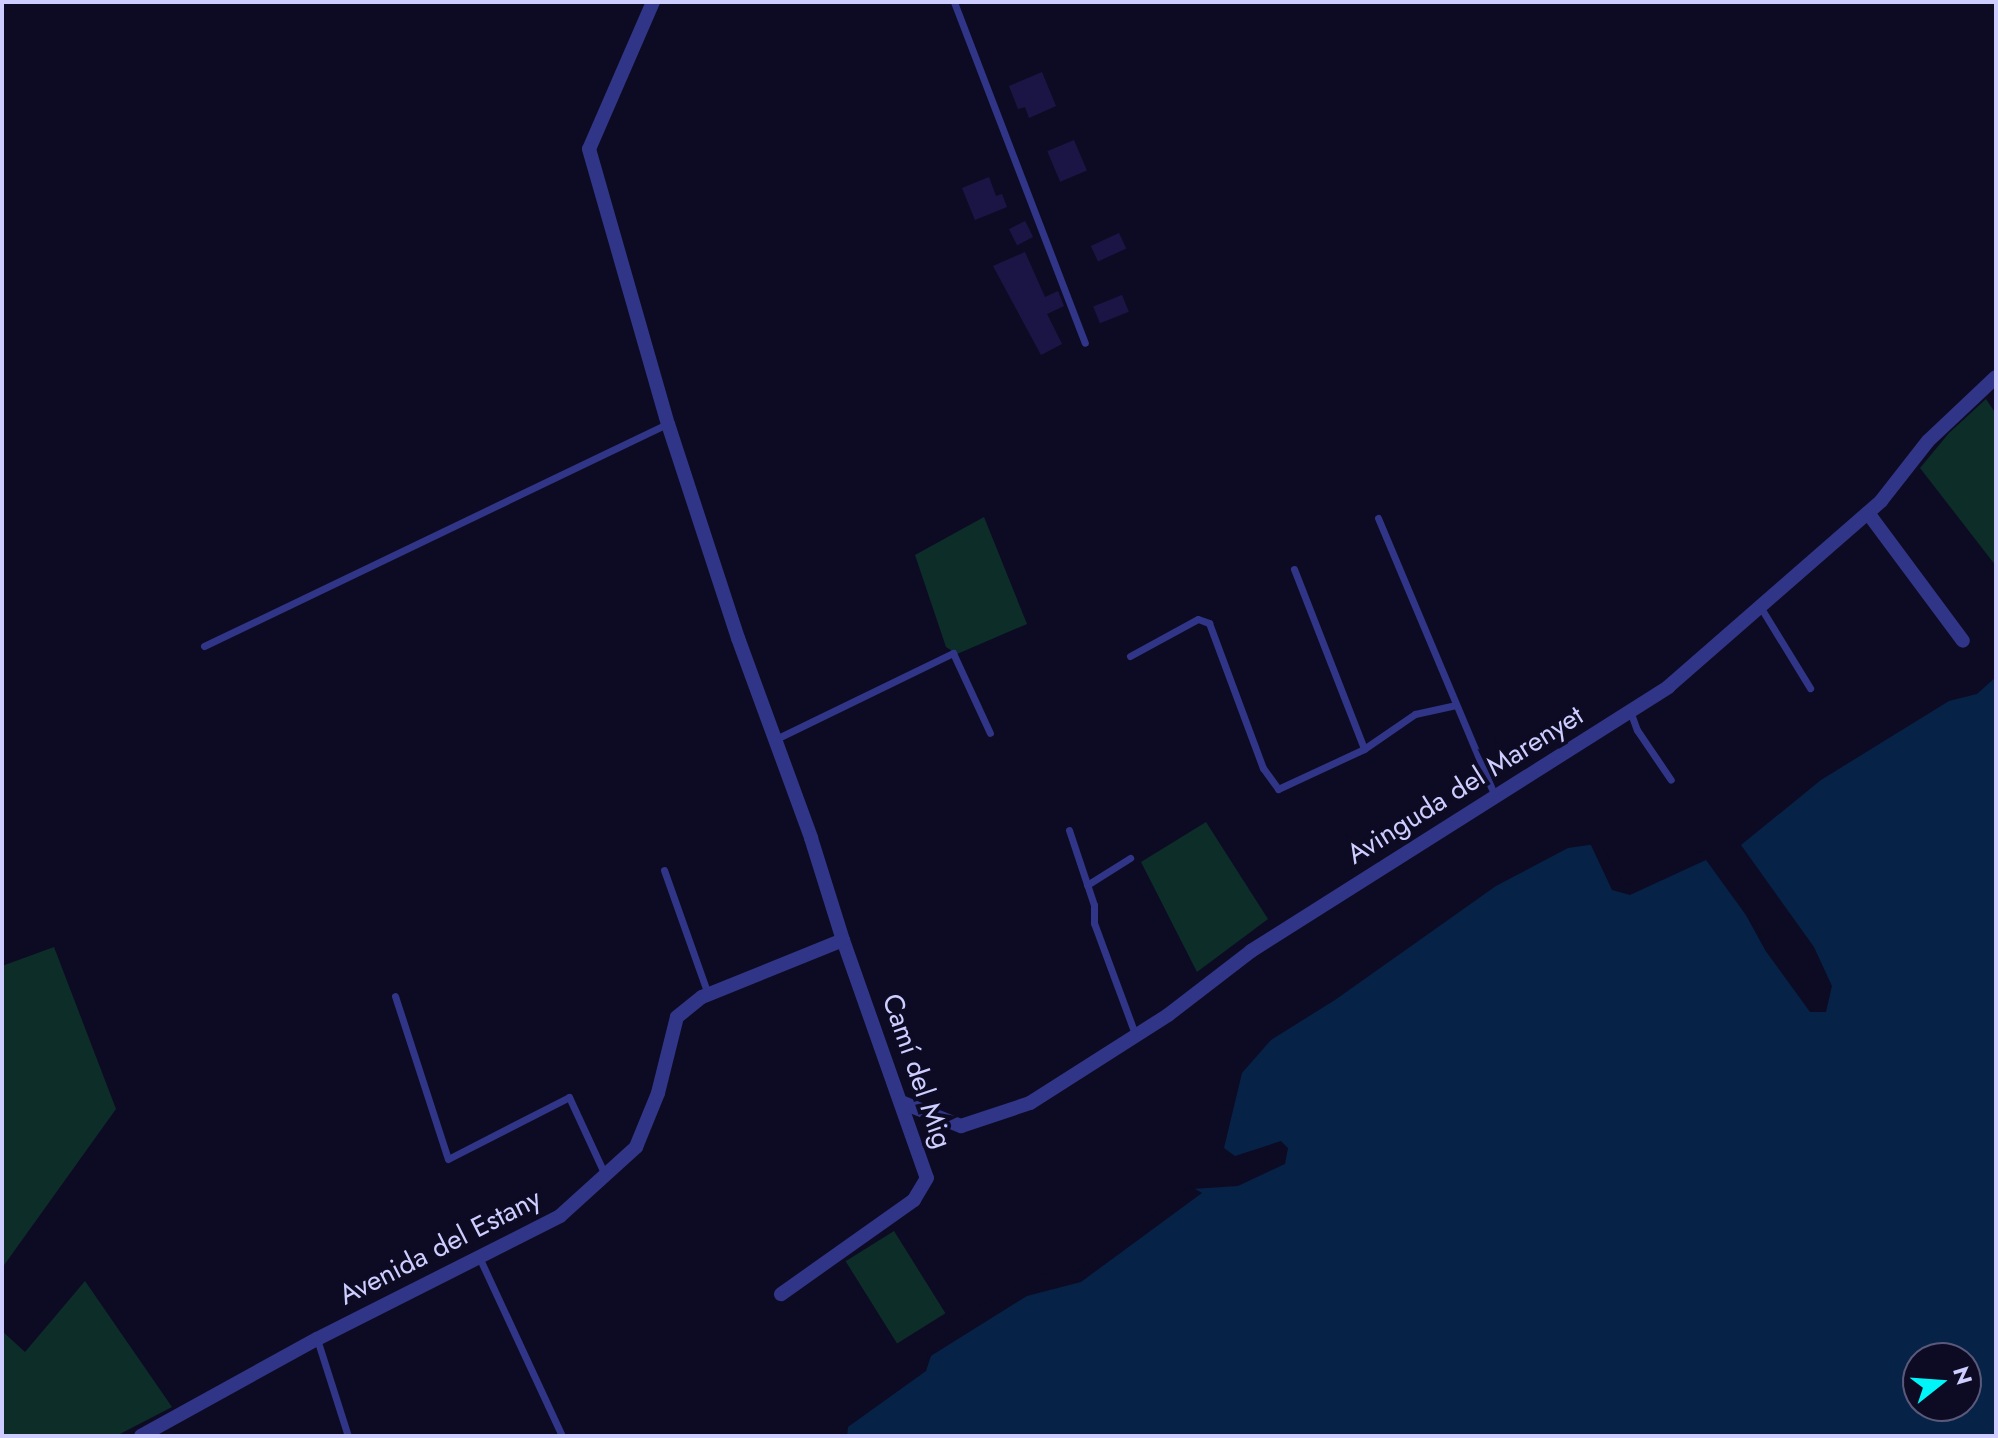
<!DOCTYPE html>
<meta charset="utf-8">
<style>
body{margin:0}
#map{position:relative;width:1998px;height:1438px;overflow:hidden;background:#0d0b23;font-family:Jost,sans-serif}
div>[style]{position:absolute}
.green>*{inset:0;background:#0d2d29;transform-origin:0 0}
.water>*{inset:0;background:#062347}
.pier>*{inset:0;background:#0d0b23}
.building>*{inset:0;background:#1b1546;transform-origin:0 0}
.lane>*{height:7px;margin:-3.5px;padding:0 3.5px;transform-origin:3.5px;border-radius:3.5px;background:#313587}
.street>*{height:14px;margin:-7px;padding:0 7px;transform-origin:7px;border-radius:7px;background:#313587}
span{translate:-50% -50%;white-space:nowrap;text-align:center;line-height:1.15;-webkit-text-stroke:8px #0d0b23;paint-order:stroke}
.street-label{font-size:28px;color:#cecdff}
.frame{position:absolute;inset:0;border:4px solid #cecdff;pointer-events:none}
.north{position:absolute;left:1902px;top:1342px;width:80px;height:80px;box-sizing:border-box;background:#0d0b23;border:2px solid #5a597b;border-radius:50%;rotate:73deg;font-size:22px;font-weight:700;line-height:32px;text-align:center;color:#cecdff}
.north::after{content:'';display:block;margin:auto;width:28px;height:36px;background:#00f5f8;clip-path:polygon(50% 0,100% 100%,50% 72%,0 100%)}
</style>
<div id="map">
<div class="green">
<div style="clip-path:polygon(1986px 399px,1996px 414px,1996px 566px,1920px 468px,1949px 433px)"></div>
<div style="clip-path:polygon(984px 517px,1027px 624px,957px 654px,946px 647px,915px 555px)"></div>
<div style="clip-path:polygon(1206px 822px,1268px 919px,1197px 972px,1141px 862px)"></div>
<div style="clip-path:polygon(54px 947px,116px 1109px,2px 1268px,2px 966px)"></div>
<div style="left:894px;top:1231px;width:97px;height:57px;rotate:58deg"></div>
<div style="clip-path:polygon(85px 1281px,172px 1407px,116px 1436px,2px 1436px,2px 1331px,25px 1352px)"></div>
</div>
<div class="water">
<div style="clip-path:polygon(evenodd,1996px 677px,1996px 1436px,847px 1436px,848px 1427px,926px 1371px,937px 1338px,1026px 1280px,1078px 1275px,1192px 1189px,1238px 1186px,1285px 1164px,1288px 1148px,1281px 1141px,1235px 1156px,1224px 1148px,1242px 1073px,1271px 1040px,1335px 1000px,1496px 886px,1568px 848px,1596px 844px,1624px 890px,1699px 854px,1724px 875px,1765px 950px,1810px 1012px,1826px 1012px,1832px 986px,1814px 947px,1741px 845px,1821px 780px,1949px 701px,1977px 694px,1996px 677px,1918px 1358px,1966px 1358px,1966px 1406px,1918px 1406px,1918px 1358px)"></div>
</div>
<div class="pier">
<div style="clip-path:polygon(1589px 841px,1599px 842px,1626px 885px,1656px 874px,1700px 850px,1727px 873px,1764px 940px,1706px 860px,1630px 895px,1612px 890px)"></div>
<div style="clip-path:polygon(1190px 1186px,1202px 1193px,1081px 1282px,1027px 1296px,926px 1359px,933px 1337px,938px 1333px,1030px 1276px,1077px 1271px)"></div>
</div>
<div class="building">
<div style="clip-path:polygon(1042px 72px,1056px 106px,1029px 118px,1025px 107px,1018px 109px,1009px 86px)"></div>
<div style="left:1074px;top:140px;width:33px;height:29px;rotate:67deg"></div>
<div style="clip-path:polygon(989px 177px,996px 196px,1002px 194px,1007px 207px,975px 220px,962px 188px)"></div>
<div style="left:1025px;top:221px;width:18px;height:18px;rotate:63deg"></div>
<div style="left:1119px;top:233px;width:17px;height:31px;rotate:65deg"></div>
<div style="clip-path:polygon(1025px 252px,1045px 297px,1058px 291px,1064px 306px,1047px 314px,1062px 344px,1041px 355px,993px 266px)"></div>
<div style="left:1122px;top:295px;width:18px;height:31px;rotate:68deg"></div>
</div>
<div class="lane">
<div style="left:954px;top:2px;width:365px;rotate:69deg"></div>
<div style="left:1378px;top:518px;width:303px;rotate:67.2deg"></div>
<div style="left:1294px;top:569px;width:193px;rotate:68.7deg"></div>
<div style="left:1761px;top:608px;width:94px;rotate:58.5deg"></div>
<div style="left:204px;top:646px;width:513px;rotate:-25.62deg"></div>
<div style="left:1130px;top:656px;width:77px;rotate:-28.6deg"></div>
<div style="left:1198px;top:619px;width:12px;rotate:20deg"></div>
<div style="left:1209px;top:623px;width:155px;rotate:69.6deg"></div>
<div style="left:1263px;top:768px;width:26px;rotate:54deg"></div>
<div style="left:1278px;top:789px;width:95px;rotate:-24.9deg"></div>
<div style="left:1364px;top:749px;width:62px;rotate:-34.5deg"></div>
<div style="left:1415px;top:714px;width:42px;rotate:-12.4deg"></div>
<div style="left:1630px;top:711px;width:20px;rotate:70deg"></div>
<div style="left:1637px;top:730px;width:60px;rotate:55.8deg"></div>
<div style="left:776px;top:739px;width:197px;rotate:-25.9deg"></div>
<div style="left:953px;top:653px;width:88px;rotate:65.2deg"></div>
<div style="left:1069px;top:830px;width:79px;rotate:71.6deg"></div>
<div style="left:1094px;top:905px;width:18px;rotate:90deg"></div>
<div style="left:1094px;top:923px;width:118px;rotate:69.7deg"></div>
<div style="left:664px;top:870px;width:132px;rotate:70.5deg"></div>
<div style="left:1087px;top:885px;width:51px;rotate:-32.1deg"></div>
<div style="left:395px;top:996px;width:171px;rotate:72deg"></div>
<div style="left:448px;top:1159px;width:136px;rotate:-27.1deg"></div>
<div style="left:569px;top:1097px;width:86px;rotate:65.2deg"></div>
<div style="left:479px;top:1257px;width:197px;rotate:65.1deg"></div>
<div style="left:317px;top:1339px;width:102px;rotate:72.3deg"></div>
</div>
<div class="street">
<div style="left:653px;top:2px;width:160px;rotate:113.5deg"></div>
<div style="left:589px;top:149px;width:286px;rotate:74deg"></div>
<div style="left:668px;top:424px;width:225px;rotate:71.9deg"></div>
<div style="left:738px;top:638px;width:213px;rotate:69.9deg"></div>
<div style="left:811px;top:838px;width:107px;rotate:72.6deg"></div>
<div style="left:843px;top:940px;width:252px;rotate:70.6deg"></div>
<div style="left:927px;top:1178px;width:26px;rotate:121deg"></div>
<div style="left:914px;top:1200px;width:163px;rotate:144.7deg"></div>
<div style="left:1868px;top:513px;width:159px;rotate:53.4deg"></div>
<div style="left:901px;top:1102px;width:65px;rotate:21.8deg"></div>
<div style="left:961px;top:1126px;width:73px;rotate:-18.4deg"></div>
<div style="left:1030px;top:1103px;width:164px;rotate:-32.5deg"></div>
<div style="left:1168px;top:1015px;width:105px;rotate:-37.6deg"></div>
<div style="left:1251px;top:951px;width:494px;rotate:-32.3deg"></div>
<div style="left:1668px;top:687px;width:283px;rotate:-41.1deg"></div>
<div style="left:1881px;top:501px;width:76px;rotate:-51.9deg"></div>
<div style="left:1928px;top:441px;width:93px;rotate:-43.3deg"></div>
<div style="left:141px;top:1436px;width:201px;rotate:-28.9deg"></div>
<div style="left:317px;top:1339px;width:272px;rotate:-26.8deg"></div>
<div style="left:560px;top:1216px;width:103px;rotate:-42.2deg"></div>
<div style="left:636px;top:1147px;width:58px;rotate:-67.8deg"></div>
<div style="left:658px;top:1093px;width:78px;rotate:-76deg"></div>
<div style="left:677px;top:1017px;width:32px;rotate:-39deg"></div>
<div style="left:702px;top:997px;width:152px;rotate:-22deg"></div>
</div>
<div class="street-label">
<span style="left:1465px;top:785px;rotate:-32deg">Avinguda del Marenyet</span>
<span style="left:917px;top:1071px;rotate:71deg">Camí del Mig</span>
<span style="left:440px;top:1247px;rotate:-27deg">Avenida del Estany</span>
</div>
<div class="frame"></div>
<div class="north">N</div>
</div>
